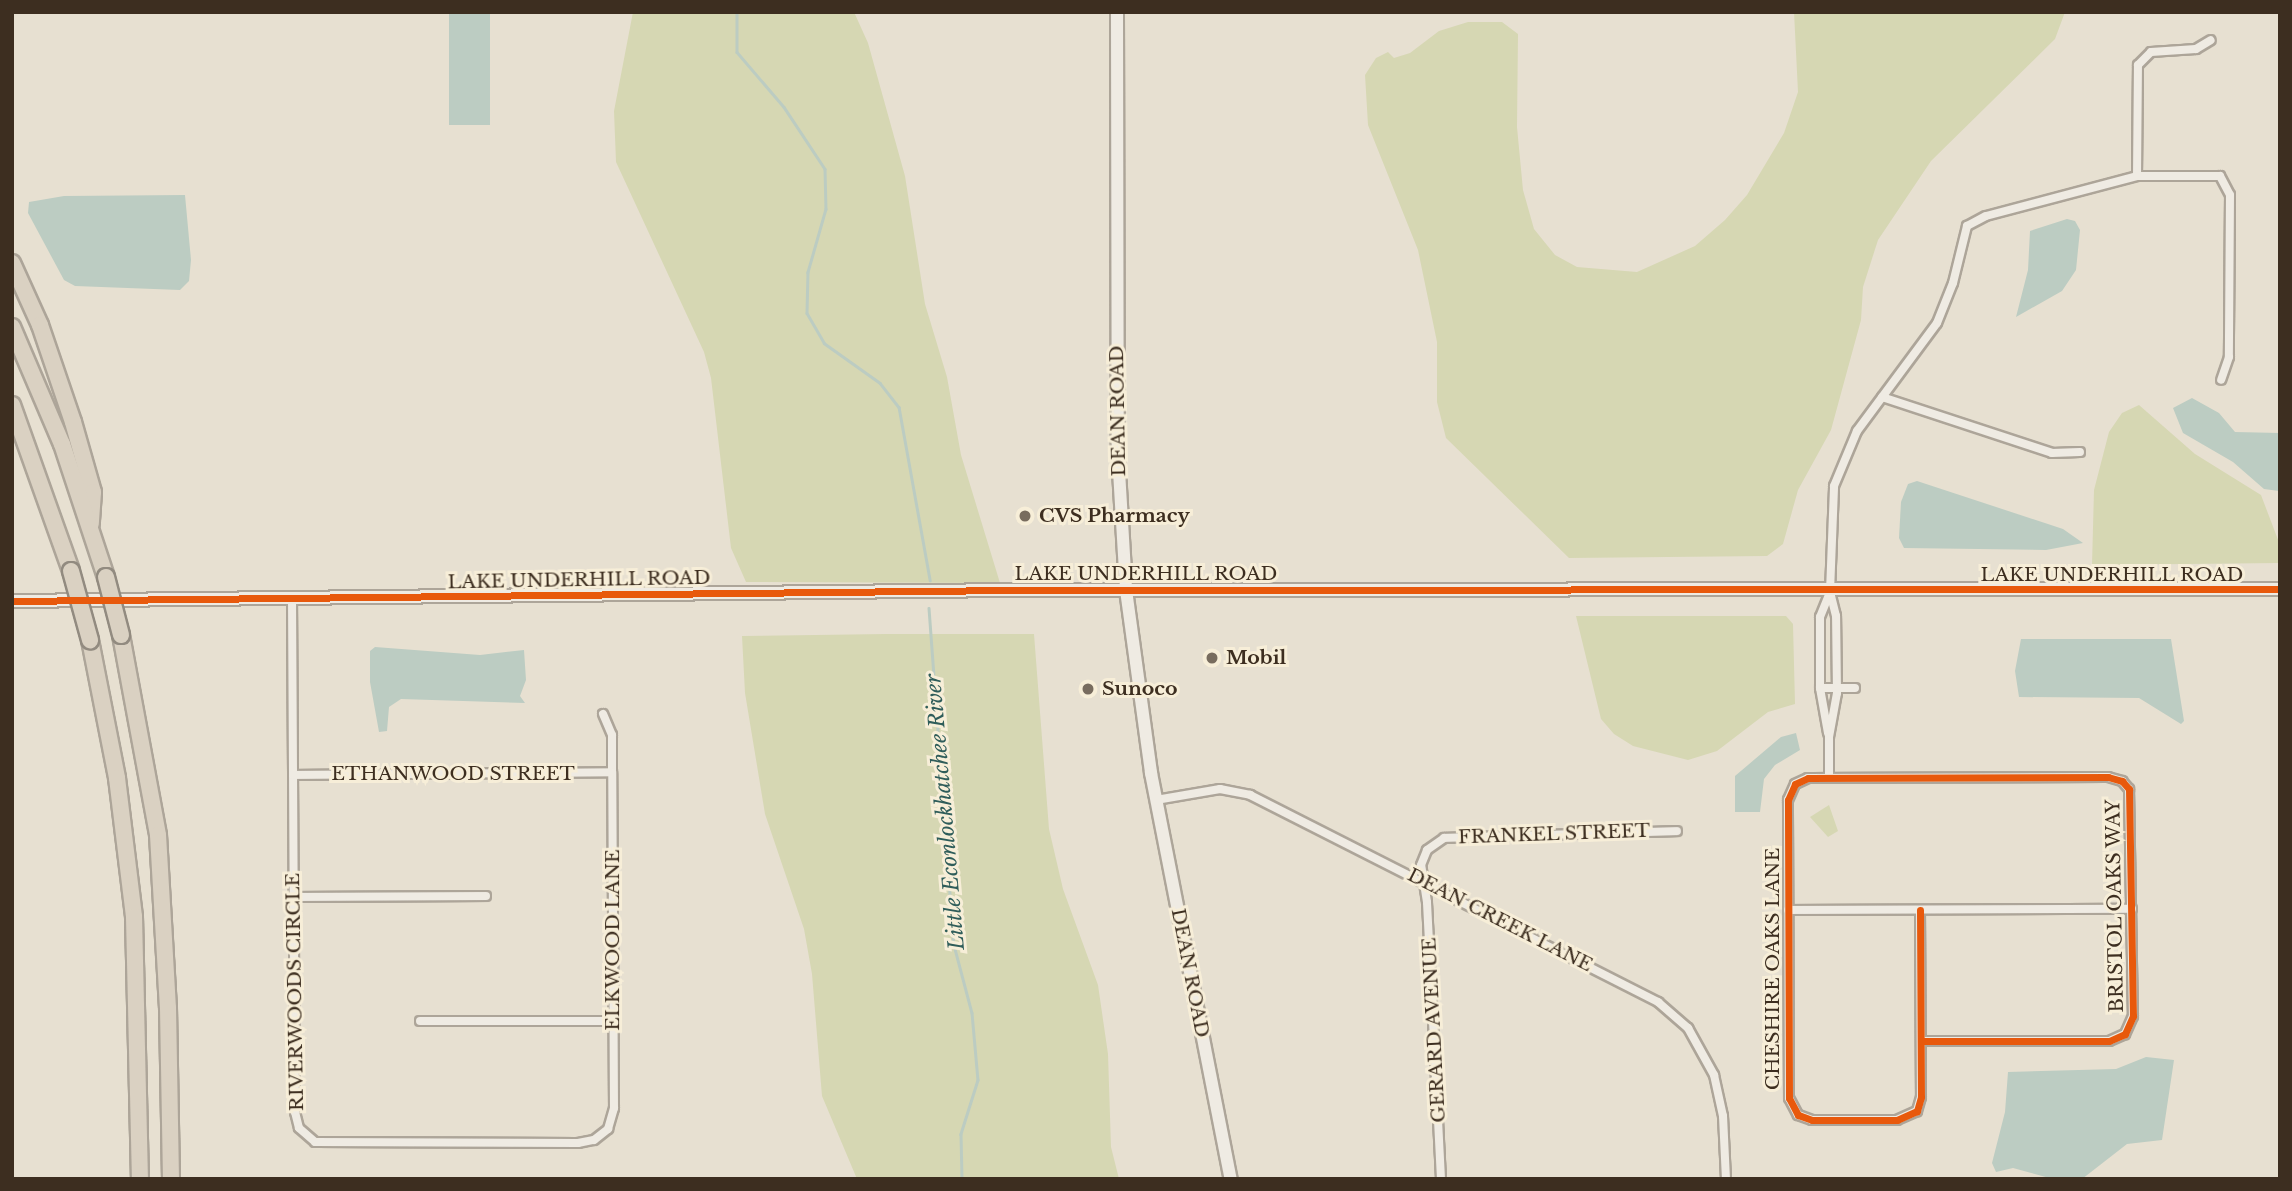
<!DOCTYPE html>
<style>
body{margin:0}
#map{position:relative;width:2292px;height:1191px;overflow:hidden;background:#e7e0d1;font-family:"Libre Baskerville",serif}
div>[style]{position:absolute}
.green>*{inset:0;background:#d6d7b3}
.water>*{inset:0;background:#bcccc2;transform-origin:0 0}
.stream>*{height:2.5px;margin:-1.25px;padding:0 1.25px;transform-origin:1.25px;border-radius:1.25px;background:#bcccc2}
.roads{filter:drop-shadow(2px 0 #ada599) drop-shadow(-2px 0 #ada599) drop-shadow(0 2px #ada599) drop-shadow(0 -2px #ada599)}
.street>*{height:8px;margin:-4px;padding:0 4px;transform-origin:4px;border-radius:4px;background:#efebe3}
.secondary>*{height:12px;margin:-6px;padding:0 6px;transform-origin:6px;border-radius:6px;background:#efebe3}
.highway>*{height:16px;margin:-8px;padding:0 8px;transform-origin:8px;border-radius:8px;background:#dad1c2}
.bridges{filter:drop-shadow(2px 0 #928b80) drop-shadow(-2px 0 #928b80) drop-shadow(0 2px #928b80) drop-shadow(0 -2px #928b80)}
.highway-bridge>*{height:16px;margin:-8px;padding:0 8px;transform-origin:8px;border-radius:8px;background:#dad1c2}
.cycleway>*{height:7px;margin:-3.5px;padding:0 3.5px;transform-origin:3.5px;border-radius:3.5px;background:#e8590c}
.dots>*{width:19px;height:19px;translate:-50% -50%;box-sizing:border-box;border:4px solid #f7eed8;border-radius:50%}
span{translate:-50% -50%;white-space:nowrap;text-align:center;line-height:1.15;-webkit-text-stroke:6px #f7eed8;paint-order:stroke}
.street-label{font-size:19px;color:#3d2e20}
.poi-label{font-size:19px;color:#3d2e20;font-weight:700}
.left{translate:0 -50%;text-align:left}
.water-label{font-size:21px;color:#2f5d5a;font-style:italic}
.frame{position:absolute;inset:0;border:14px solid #3d2e20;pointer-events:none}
</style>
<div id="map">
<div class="green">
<div style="clip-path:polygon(633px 12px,854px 12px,868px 43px,905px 176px,925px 304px,947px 377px,961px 455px,1000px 583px,746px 582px,731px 548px,711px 378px,704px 352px,616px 162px,614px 111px)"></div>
<div style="clip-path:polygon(1794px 12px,2065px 12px,2055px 39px,1931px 161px,1878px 240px,1863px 287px,1861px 320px,1831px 430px,1798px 490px,1783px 544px,1767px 556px,1569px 558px,1446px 438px,1437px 402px,1437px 342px,1418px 250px,1368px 125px,1365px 75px,1376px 58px,1388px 52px,1394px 58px,1410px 53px,1439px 31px,1468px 22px,1502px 22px,1518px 34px,1517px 127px,1523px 190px,1534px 229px,1555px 255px,1577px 267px,1637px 272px,1695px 246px,1725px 220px,1747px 195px,1784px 133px,1798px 92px)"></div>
<div style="clip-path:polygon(2139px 405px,2195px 454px,2261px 495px,2280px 545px,2280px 563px,2092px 565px,2094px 490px,2109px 432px,2122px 413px)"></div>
<div style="clip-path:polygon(1786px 616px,1793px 624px,1795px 704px,1768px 712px,1717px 751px,1688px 760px,1633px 746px,1614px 734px,1601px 719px,1576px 616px)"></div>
<div style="clip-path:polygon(886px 634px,1034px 634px,1049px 829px,1063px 889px,1098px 985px,1108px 1054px,1111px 1147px,1119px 1179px,857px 1179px,822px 1096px,812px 974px,804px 929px,765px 814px,745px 693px,742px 636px)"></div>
<div style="clip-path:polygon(1829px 805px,1838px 831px,1828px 837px,1810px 817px)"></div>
</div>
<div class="water">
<div style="left:449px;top:12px;width:41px;height:113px"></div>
<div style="clip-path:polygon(185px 195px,191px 260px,189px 281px,180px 290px,75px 286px,64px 280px,28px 213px,29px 202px,64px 196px)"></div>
<div style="clip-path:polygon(2067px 219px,2075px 221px,2080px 230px,2076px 270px,2062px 291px,2016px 317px,2028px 270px,2030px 231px)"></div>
<div style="clip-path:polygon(2192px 398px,2219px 413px,2235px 432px,2280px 433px,2279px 491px,2264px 489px,2233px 462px,2183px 433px,2173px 408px)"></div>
<div style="clip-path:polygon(1917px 481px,2063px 529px,2083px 543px,2046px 550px,1904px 548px,1899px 538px,1901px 502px,1908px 484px)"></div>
<div style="clip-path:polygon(2021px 639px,2171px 639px,2184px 721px,2181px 724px,2139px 698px,2019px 697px,2015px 671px)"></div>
<div style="clip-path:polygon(375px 647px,480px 655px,524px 650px,526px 680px,520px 696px,525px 703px,401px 699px,389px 707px,387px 731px,379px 732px,370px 682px,370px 651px)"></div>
<div style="clip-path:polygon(1796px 733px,1800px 750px,1775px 765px,1764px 779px,1760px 812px,1735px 812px,1735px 776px,1781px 737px)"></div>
<div style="clip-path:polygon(2146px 1057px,2174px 1060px,2162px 1140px,2127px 1144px,2082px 1179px,2053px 1179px,2013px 1168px,1996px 1172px,1992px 1163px,2005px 1112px,2008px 1072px,2116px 1069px)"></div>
</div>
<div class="stream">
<div style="left:737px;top:12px;width:40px;rotate:90deg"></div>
<div style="left:737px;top:52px;width:72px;rotate:49.5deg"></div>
<div style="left:784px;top:107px;width:74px;rotate:56.5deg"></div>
<div style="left:825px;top:169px;width:40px;rotate:88.6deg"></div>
<div style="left:826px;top:209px;width:66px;rotate:105.9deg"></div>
<div style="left:808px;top:272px;width:41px;rotate:91.4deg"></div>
<div style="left:807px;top:313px;width:34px;rotate:60deg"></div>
<div style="left:824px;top:343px;width:69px;rotate:35.5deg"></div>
<div style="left:880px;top:383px;width:31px;rotate:52deg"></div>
<div style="left:899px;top:407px;width:176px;rotate:79.8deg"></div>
<div style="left:929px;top:608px;width:338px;rotate:85.8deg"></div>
<div style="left:954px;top:945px;width:70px;rotate:75.2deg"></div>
<div style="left:972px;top:1013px;width:67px;rotate:84.9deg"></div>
<div style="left:978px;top:1080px;width:57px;rotate:107.5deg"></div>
<div style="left:961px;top:1134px;width:45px;rotate:88.7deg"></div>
</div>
<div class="roads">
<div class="street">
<div style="left:2137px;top:176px;width:111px;rotate:-89.5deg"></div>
<div style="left:2138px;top:65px;width:18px;rotate:-45deg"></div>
<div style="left:2151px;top:52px;width:45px;rotate:-3.8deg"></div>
<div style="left:2196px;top:49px;width:17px;rotate:-31deg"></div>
<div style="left:1882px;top:397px;width:179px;rotate:18.2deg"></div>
<div style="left:2052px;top:453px;width:28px;rotate:-2deg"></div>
<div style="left:292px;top:598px;width:514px;rotate:89.67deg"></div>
<div style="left:295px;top:1112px;width:16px;rotate:76deg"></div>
<div style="left:299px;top:1128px;width:21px;rotate:41deg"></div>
<div style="left:315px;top:1142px;width:263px;rotate:0.2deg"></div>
<div style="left:578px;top:1143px;width:16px;rotate:-11deg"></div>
<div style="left:594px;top:1140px;width:18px;rotate:-38deg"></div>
<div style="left:608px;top:1129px;width:22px;rotate:-74deg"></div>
<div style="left:614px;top:1108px;width:336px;rotate:-90.3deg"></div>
<div style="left:612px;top:772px;width:37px;rotate:-90deg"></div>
<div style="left:612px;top:735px;width:23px;rotate:-113deg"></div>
<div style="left:1820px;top:688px;width:35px"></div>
<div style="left:1828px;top:733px;width:46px;rotate:-100.1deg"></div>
<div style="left:1820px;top:688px;width:71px;rotate:-90deg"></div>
<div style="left:1820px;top:617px;width:27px;rotate:-68deg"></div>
<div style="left:293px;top:775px;width:319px;rotate:-0.5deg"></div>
<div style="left:1829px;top:778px;width:41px;rotate:-90deg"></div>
<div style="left:1829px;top:737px;width:45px;rotate:-79.7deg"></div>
<div style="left:1837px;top:693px;width:77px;rotate:-90.7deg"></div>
<div style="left:1836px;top:616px;width:25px;rotate:-104deg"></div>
<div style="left:1830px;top:592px;width:106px;rotate:-87.8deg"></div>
<div style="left:1834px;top:486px;width:60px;rotate:-67.3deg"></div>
<div style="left:1857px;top:431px;width:134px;rotate:-53.5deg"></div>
<div style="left:1937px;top:323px;width:43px;rotate:-68.2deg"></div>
<div style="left:1953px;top:283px;width:59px;rotate:-76.2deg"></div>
<div style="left:1967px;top:226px;width:21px;rotate:-28deg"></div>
<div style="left:1986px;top:216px;width:156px;rotate:-14.8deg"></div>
<div style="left:2137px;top:176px;width:83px"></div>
<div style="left:2220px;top:176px;width:21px;rotate:62deg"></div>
<div style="left:2230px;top:195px;width:162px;rotate:90.4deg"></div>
<div style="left:2229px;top:357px;width:24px;rotate:109deg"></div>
<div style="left:1156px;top:800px;width:65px;rotate:-9.8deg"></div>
<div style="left:1220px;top:789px;width:31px;rotate:11deg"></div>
<div style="left:1250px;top:795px;width:458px;rotate:26.9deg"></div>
<div style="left:1658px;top:1002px;width:40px;rotate:41deg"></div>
<div style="left:1688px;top:1028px;width:54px;rotate:61deg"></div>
<div style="left:1714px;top:1075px;width:42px;rotate:77.6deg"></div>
<div style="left:1723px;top:1116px;width:63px;rotate:87.3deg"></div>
<div style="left:294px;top:897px;width:192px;rotate:-0.3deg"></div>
<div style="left:1788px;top:910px;width:344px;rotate:-0.2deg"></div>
<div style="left:1920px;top:910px;width:187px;rotate:89.7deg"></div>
<div style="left:1921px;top:1097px;width:15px;rotate:106deg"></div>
<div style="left:1917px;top:1111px;width:22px;rotate:156deg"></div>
<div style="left:1897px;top:1120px;width:85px;rotate:180deg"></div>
<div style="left:1812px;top:1120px;width:15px;rotate:-160deg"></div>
<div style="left:1798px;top:1115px;width:19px;rotate:-118deg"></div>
<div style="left:1789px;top:1098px;width:298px;rotate:-90.2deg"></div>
<div style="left:1788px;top:800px;width:17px;rotate:-66deg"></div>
<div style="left:1795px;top:784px;width:14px;rotate:-25deg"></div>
<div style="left:1808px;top:778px;width:300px;rotate:-0.2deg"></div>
<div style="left:2108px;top:777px;width:15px;rotate:16deg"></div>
<div style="left:2122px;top:781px;width:11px;rotate:49deg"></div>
<div style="left:2129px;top:789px;width:227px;rotate:89deg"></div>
<div style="left:2133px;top:1016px;width:20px;rotate:114deg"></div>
<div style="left:2125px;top:1034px;width:17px;rotate:156deg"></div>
<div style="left:2109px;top:1041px;width:188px;rotate:180deg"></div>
<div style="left:420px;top:1021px;width:194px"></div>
<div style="left:1441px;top:1179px;width:277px;rotate:-92.9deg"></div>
<div style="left:1427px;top:902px;width:37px;rotate:-99deg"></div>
<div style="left:1421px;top:865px;width:16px;rotate:-68deg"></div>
<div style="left:1427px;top:850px;width:21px;rotate:-35deg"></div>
<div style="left:1444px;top:838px;width:233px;rotate:-1.7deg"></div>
</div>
<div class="secondary">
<div style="left:1117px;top:12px;width:442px;rotate:89.9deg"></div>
<div style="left:1118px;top:454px;width:136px;rotate:86.6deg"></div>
<div style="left:1126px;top:590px;width:185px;rotate:82.2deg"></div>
<div style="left:1151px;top:773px;width:414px;rotate:78.9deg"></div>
<div style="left:12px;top:601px;width:996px;rotate:-0.63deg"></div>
<div style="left:1008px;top:590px;width:1272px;rotate:-0.05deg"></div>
</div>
<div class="highway">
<div style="left:12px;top:263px;width:68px;rotate:65.7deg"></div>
<div style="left:40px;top:325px;width:102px;rotate:71.2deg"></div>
<div style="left:73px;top:422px;width:73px;rotate:74.1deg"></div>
<div style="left:93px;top:492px;width:32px;rotate:94deg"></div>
<div style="left:12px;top:327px;width:127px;rotate:66.9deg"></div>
<div style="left:62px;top:444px;width:140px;rotate:71.7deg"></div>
<div style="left:12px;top:405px;width:176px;rotate:70.4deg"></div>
<div style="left:121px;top:635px;width:203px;rotate:79.5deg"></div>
<div style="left:158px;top:835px;width:173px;rotate:86.7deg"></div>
<div style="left:168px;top:1008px;width:171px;rotate:89deg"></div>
<div style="left:90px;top:640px;width:141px;rotate:78.9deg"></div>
<div style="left:117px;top:778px;width:140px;rotate:83deg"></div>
<div style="left:134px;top:917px;width:262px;rotate:88.7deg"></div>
</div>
</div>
<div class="bridges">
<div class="highway-bridge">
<div style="left:71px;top:571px;width:72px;rotate:74.6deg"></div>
<div style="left:106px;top:577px;width:60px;rotate:75.5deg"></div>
</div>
</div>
<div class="cycleway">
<div style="left:12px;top:601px;width:996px;rotate:-0.63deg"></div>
<div style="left:1008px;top:590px;width:1272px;rotate:-0.05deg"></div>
<div style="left:1920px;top:910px;width:187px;rotate:89.7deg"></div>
<div style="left:1921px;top:1097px;width:15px;rotate:106deg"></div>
<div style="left:1917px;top:1111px;width:22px;rotate:156deg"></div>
<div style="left:1897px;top:1120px;width:85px;rotate:180deg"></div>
<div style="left:1812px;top:1120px;width:15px;rotate:-160deg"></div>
<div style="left:1798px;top:1115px;width:19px;rotate:-118deg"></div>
<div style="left:1789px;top:1098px;width:298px;rotate:-90.2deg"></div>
<div style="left:1788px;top:800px;width:17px;rotate:-66deg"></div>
<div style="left:1795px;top:784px;width:14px;rotate:-25deg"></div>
<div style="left:1808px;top:778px;width:300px;rotate:-0.2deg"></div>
<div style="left:2108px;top:777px;width:15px;rotate:16deg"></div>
<div style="left:2122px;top:781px;width:11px;rotate:49deg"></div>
<div style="left:2129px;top:789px;width:227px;rotate:89deg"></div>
<div style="left:2133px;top:1016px;width:20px;rotate:114deg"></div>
<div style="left:2125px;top:1034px;width:17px;rotate:156deg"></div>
<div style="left:2109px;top:1041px;width:188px;rotate:180deg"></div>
</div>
<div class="dots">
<div style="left:1025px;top:516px;background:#786c5e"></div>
<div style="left:1212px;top:658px;background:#786c5e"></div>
<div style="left:1088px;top:689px;background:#786c5e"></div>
</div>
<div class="street-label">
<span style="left:1118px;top:411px;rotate:-91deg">DEAN ROAD</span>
<span style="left:1146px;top:574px">LAKE UNDERHILL ROAD</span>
<span style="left:2112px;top:575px">LAKE UNDERHILL ROAD</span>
<span style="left:579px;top:580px;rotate:-1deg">LAKE UNDERHILL ROAD</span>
<span style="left:453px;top:774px">ETHANWOOD STREET</span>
<span style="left:1554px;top:834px;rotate:-2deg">FRANKEL STREET</span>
<span style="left:2115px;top:906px;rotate:-91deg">BRISTOL OAKS WAY</span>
<span style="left:1500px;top:920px;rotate:27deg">DEAN CREEK LANE</span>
<span style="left:613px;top:940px;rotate:-90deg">ELKWOOD LANE</span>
<span style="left:1773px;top:969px;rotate:-90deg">CHESHIRE OAKS LANE</span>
<span style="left:1190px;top:973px;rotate:79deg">DEAN ROAD</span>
<span style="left:295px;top:992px;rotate:-91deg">RIVERWOODS CIRCLE</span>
<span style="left:1434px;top:1030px;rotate:-93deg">GERARD AVENUE</span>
</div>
<div class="poi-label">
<span class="left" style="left:1039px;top:516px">CVS Pharmacy</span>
<span class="left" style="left:1226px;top:658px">Mobil</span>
<span class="left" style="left:1102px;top:689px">Sunoco</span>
</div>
<div class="water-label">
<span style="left:945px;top:812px;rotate:-95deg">Little Econlockhatchee River</span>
</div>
<div class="frame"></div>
</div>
